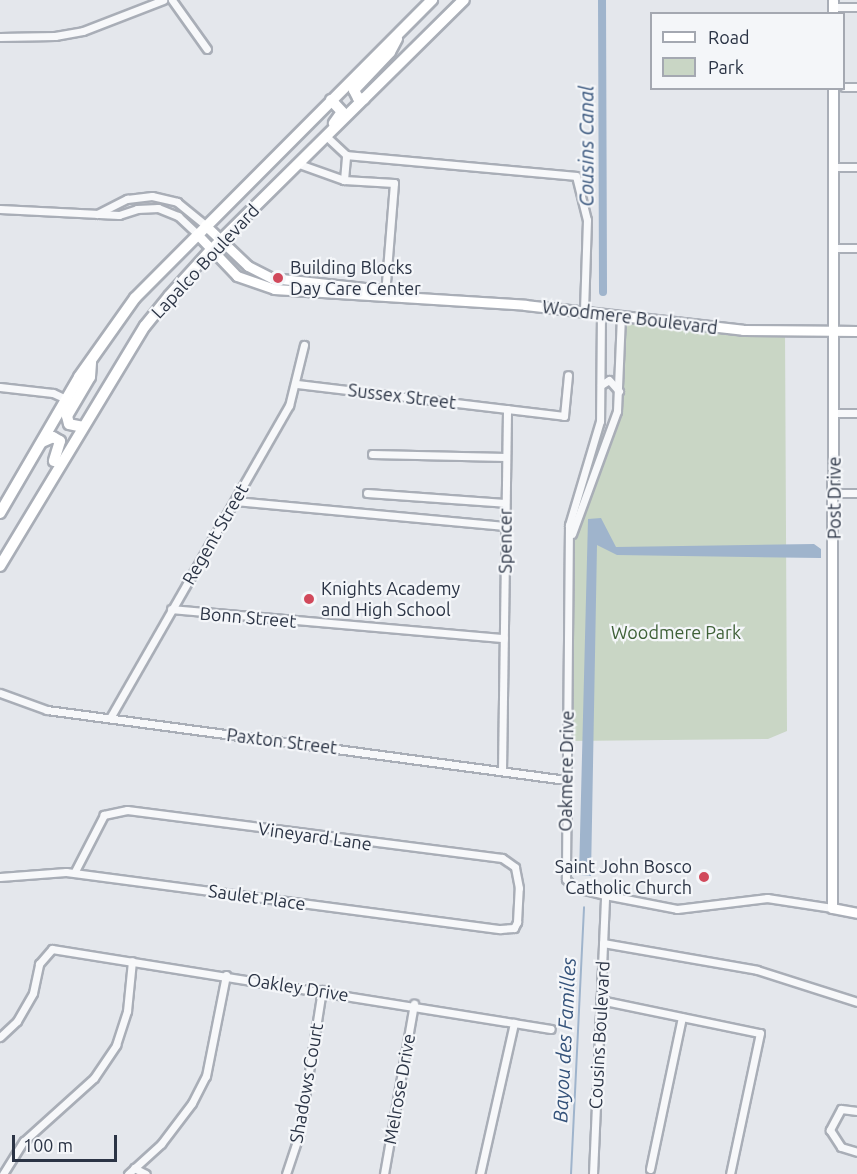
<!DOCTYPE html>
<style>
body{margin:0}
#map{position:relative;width:857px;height:1174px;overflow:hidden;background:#e4e7ec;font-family:Ubuntu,sans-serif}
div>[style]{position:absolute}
.green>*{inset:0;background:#c9d6c5}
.water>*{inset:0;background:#9fb4cc}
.stream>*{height:2px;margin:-1px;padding:0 1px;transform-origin:1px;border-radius:1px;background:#9fb4cc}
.canal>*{height:8px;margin:-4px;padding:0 4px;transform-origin:4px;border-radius:4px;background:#9fb4cc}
.roads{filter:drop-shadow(2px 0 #a9aeb7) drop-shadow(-2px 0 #a9aeb7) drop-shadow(0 2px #a9aeb7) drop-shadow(0 -2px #a9aeb7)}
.street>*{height:7px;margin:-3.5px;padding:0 3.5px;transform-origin:3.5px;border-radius:3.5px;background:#f7f8fa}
.secondary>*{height:9px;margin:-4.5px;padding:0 4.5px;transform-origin:4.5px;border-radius:4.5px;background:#fff}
.primary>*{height:10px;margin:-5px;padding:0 5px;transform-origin:5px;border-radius:5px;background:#fff}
.dots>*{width:16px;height:16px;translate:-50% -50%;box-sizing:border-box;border:3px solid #f4f6f9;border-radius:50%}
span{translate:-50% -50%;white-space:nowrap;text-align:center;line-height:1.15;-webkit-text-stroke:4.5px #f4f6f9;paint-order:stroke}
.street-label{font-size:18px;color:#2b3445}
.poi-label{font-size:18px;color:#2b3445}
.left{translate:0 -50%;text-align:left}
.right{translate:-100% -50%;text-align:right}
.park-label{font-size:18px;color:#3f6138}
.water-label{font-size:20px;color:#34527a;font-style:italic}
.legend{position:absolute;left:650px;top:12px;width:195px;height:78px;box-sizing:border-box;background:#f4f6f9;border:2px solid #a4a8b1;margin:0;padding:8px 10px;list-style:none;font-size:18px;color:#2b3445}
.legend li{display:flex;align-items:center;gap:12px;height:30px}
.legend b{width:30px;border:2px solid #a4a8b1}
.scale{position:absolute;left:12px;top:1135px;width:105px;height:27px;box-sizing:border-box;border:3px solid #2b3445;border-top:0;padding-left:8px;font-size:18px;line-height:21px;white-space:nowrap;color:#2b3445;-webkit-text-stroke:4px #f4f6f9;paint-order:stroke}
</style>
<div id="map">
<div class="green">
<div style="clip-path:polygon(621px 315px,785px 330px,787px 731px,768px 739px,568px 741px,570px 543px,614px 427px)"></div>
</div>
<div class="water">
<div style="clip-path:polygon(601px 518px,616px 547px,814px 544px,821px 549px,821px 558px,617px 555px,597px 545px,591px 876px,579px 875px,588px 519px)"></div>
</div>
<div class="stream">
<div style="left:571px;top:1174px;width:267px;rotate:-87.2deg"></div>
</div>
<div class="canal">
<div style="left:602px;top:0;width:292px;rotate:89.8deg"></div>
</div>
<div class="roads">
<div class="street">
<div style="left:172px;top:0;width:60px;rotate:54.5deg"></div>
<div style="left:833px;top:7px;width:24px"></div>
<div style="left:0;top:37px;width:55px;rotate:-1deg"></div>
<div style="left:55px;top:36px;width:28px;rotate:-10deg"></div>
<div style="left:83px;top:31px;width:86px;rotate:-21.2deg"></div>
<div style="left:844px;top:87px;width:13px"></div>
<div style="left:327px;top:137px;width:26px;rotate:43deg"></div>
<div style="left:299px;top:164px;width:48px;rotate:19.6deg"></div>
<div style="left:344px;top:180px;width:50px;rotate:3.4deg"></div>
<div style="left:394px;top:183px;width:111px;rotate:94.6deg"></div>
<div style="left:833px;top:167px;width:24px"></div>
<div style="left:344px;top:180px;width:25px;rotate:-85deg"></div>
<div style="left:346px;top:155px;width:231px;rotate:5.2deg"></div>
<div style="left:576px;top:176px;width:45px;rotate:76deg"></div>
<div style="left:587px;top:220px;width:91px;rotate:91.9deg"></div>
<div style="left:0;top:209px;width:119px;rotate:2.9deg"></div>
<div style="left:119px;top:215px;width:19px;rotate:-18deg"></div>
<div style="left:137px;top:209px;width:21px;rotate:-3deg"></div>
<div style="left:158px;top:208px;width:22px;rotate:22deg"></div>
<div style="left:178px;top:216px;width:26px;rotate:43deg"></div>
<div style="left:97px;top:214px;width:34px;rotate:-27deg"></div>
<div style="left:127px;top:199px;width:25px;rotate:-7deg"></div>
<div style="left:152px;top:196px;width:26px;rotate:13deg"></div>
<div style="left:177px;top:202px;width:36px;rotate:39deg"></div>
<div style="left:833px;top:248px;width:24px"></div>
<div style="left:601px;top:313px;width:108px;rotate:90.5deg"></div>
<div style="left:600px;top:421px;width:109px;rotate:106.6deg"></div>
<div style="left:569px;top:525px;width:354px;rotate:90.5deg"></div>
<div style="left:566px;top:879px;width:11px;rotate:49deg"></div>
<div style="left:573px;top:887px;width:33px;rotate:14deg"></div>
<div style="left:605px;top:895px;width:73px;rotate:11deg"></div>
<div style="left:677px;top:909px;width:91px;rotate:-7deg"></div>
<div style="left:767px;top:898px;width:66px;rotate:8.7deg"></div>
<div style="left:297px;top:384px;width:269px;rotate:6.8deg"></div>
<div style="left:564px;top:416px;width:41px;rotate:-84.4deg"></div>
<div style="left:601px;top:385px;width:9px;rotate:-32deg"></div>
<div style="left:609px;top:380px;width:15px;rotate:48deg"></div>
<div style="left:0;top:387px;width:53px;rotate:6.5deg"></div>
<div style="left:53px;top:393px;width:14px;rotate:25deg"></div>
<div style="left:834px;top:413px;width:23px"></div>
<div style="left:372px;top:454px;width:134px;rotate:1.3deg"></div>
<div style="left:367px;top:493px;width:138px;rotate:4.1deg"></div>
<div style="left:834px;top:493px;width:23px"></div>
<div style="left:235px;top:501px;width:271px;rotate:5.3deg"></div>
<div style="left:572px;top:534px;width:131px;rotate:-69.9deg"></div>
<div style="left:617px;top:411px;width:96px;rotate:-87.6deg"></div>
<div style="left:171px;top:609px;width:334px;rotate:5deg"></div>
<div style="left:0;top:693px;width:50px;rotate:19.9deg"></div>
<div style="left:47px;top:710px;width:524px;rotate:7.68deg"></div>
<div style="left:110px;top:718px;width:360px;rotate:-60.2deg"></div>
<div style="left:289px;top:406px;width:63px;rotate:-76.2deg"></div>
<div style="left:502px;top:770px;width:361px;rotate:-89.2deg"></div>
<div style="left:0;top:877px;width:66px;rotate:-4.3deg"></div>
<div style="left:66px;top:872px;width:438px;rotate:7.5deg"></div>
<div style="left:500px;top:929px;width:14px;rotate:-4deg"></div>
<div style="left:514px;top:928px;width:7px;rotate:-63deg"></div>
<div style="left:517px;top:922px;width:34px;rotate:-87deg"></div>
<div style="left:519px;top:888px;width:21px;rotate:-101deg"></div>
<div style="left:515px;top:867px;width:16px;rotate:-145deg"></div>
<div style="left:502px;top:858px;width:378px;rotate:-172.7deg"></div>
<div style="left:127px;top:810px;width:24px;rotate:168deg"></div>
<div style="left:104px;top:815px;width:65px;rotate:117.3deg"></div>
<div style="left:603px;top:943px;width:156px;rotate:9.9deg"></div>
<div style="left:757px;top:970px;width:105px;rotate:17.7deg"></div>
<div style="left:600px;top:1000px;width:163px;rotate:11.7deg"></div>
<div style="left:760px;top:1033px;width:144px;rotate:102deg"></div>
<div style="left:0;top:1037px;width:23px;rotate:-43deg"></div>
<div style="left:17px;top:1021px;width:32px;rotate:-60deg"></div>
<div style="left:33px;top:993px;width:30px;rotate:-78deg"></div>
<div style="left:39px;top:964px;width:20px;rotate:-49deg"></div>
<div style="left:52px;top:949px;width:505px;rotate:9.11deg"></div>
<div style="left:857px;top:1111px;width:16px;rotate:-173deg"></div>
<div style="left:841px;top:1109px;width:24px;rotate:118deg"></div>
<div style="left:830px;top:1130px;width:20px;rotate:57deg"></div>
<div style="left:841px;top:1147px;width:17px;rotate:17deg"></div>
<div style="left:134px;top:1168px;width:13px;rotate:27deg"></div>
<div style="left:650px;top:1169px;width:155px;rotate:-78.1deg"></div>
<div style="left:3px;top:1174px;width:39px;rotate:-58deg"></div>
<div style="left:24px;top:1141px;width:94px;rotate:-42deg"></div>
<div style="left:94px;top:1078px;width:40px;rotate:-56deg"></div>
<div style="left:116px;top:1045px;width:36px;rotate:-72deg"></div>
<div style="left:127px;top:1011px;width:50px;rotate:-84.3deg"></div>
<div style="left:128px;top:1174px;width:45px;rotate:-42.3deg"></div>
<div style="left:161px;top:1144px;width:51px;rotate:-52.9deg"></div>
<div style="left:192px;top:1103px;width:30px;rotate:-63deg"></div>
<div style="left:206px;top:1076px;width:103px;rotate:-78.8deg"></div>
<div style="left:286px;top:1174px;width:41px;rotate:-71.6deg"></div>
<div style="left:299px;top:1135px;width:147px;rotate:-81deg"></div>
<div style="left:384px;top:1174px;width:173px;rotate:-80deg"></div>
<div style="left:480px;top:1174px;width:155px;rotate:-77.3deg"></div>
<div style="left:593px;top:1174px;width:279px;rotate:-87.5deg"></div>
</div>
<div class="secondary">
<div style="left:833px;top:0;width:14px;rotate:90deg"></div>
<div style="left:833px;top:88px;width:820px;rotate:90.07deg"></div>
<div style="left:832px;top:908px;width:25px;rotate:11deg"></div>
<div style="left:205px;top:225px;width:59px;rotate:43.6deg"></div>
<div style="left:248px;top:266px;width:27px;rotate:27deg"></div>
<div style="left:272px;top:278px;width:114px;rotate:6.1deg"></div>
<div style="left:385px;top:290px;width:17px;rotate:17deg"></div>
<div style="left:197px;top:234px;width:58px;rotate:46.4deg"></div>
<div style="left:237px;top:276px;width:39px;rotate:19deg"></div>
<div style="left:274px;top:289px;width:252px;rotate:3.6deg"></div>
<div style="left:525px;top:305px;width:219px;rotate:6.5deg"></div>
<div style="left:743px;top:330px;width:114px;rotate:0.5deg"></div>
</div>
<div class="primary">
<div style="left:364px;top:99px;width:6px;rotate:-171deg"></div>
<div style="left:358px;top:98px;width:9px;rotate:-117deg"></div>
<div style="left:354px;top:90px;width:52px;rotate:-46.5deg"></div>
<div style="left:390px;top:52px;width:15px;rotate:-62deg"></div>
<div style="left:331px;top:100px;width:16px;rotate:47deg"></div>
<div style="left:342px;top:112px;width:14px;rotate:126deg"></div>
<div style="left:83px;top:427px;width:14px;rotate:-168deg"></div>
<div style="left:69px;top:424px;width:8px;rotate:-104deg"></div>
<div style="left:67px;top:416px;width:45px;rotate:-59.5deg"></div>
<div style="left:90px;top:377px;width:15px;rotate:-86deg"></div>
<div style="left:42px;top:442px;width:12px;rotate:-24deg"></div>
<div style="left:53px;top:437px;width:8px;rotate:30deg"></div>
<div style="left:60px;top:441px;width:21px;rotate:107deg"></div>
<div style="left:0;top:513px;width:157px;rotate:-59.8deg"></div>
<div style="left:79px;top:377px;width:97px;rotate:-54.7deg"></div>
<div style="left:135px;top:298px;width:421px;rotate:-45.1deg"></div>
<div style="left:0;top:566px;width:280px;rotate:-58.9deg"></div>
<div style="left:145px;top:326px;width:38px;rotate:-51deg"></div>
<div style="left:169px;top:296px;width:61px;rotate:-47.7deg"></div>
<div style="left:210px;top:251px;width:357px;rotate:-44.7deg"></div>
</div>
</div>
<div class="dots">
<div style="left:278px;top:278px;background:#d1495b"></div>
<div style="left:309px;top:599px;background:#d1495b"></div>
<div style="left:704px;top:877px;background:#d1495b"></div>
</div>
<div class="street-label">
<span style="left:205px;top:261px;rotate:-47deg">Lapalco Boulevard</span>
<span style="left:630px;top:317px;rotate:7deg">Woodmere Boulevard</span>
<span style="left:402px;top:396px;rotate:7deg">Sussex Street</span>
<span style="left:834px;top:498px;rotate:-90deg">Post Drive</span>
<span style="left:215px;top:534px;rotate:-60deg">Regent Street</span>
<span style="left:505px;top:541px;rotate:-90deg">Spencer</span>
<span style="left:248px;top:617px;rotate:5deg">Bonn Street</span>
<span style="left:282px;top:741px;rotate:7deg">Paxton Street</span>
<span style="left:566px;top:771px;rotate:-89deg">Oakmere Drive</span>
<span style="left:315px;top:836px;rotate:8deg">Vineyard Lane</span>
<span style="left:257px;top:897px;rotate:8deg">Saulet Place</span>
<span style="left:298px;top:987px;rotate:9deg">Oakley Drive</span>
<span style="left:599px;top:1035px;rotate:-87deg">Cousins Boulevard</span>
<span style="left:306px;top:1083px;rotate:-80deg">Shadows Court</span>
<span style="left:399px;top:1089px;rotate:-80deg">Melrose Drive</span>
</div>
<div class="poi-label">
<span class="left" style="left:290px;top:278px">Building Blocks<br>Day Care Center</span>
<span class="left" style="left:321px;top:599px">Knights Academy<br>and High School</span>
<span class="right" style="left:692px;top:877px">Saint John Bosco<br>Catholic Church</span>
</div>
<div class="park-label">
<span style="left:676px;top:632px">Woodmere Park</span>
</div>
<div class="water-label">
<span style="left:586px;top:146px;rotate:-90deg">Cousins Canal</span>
<span style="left:564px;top:1040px;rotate:-87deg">Bayou des Familles</span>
</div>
<ul class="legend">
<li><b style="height:8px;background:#fff"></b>Road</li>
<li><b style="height:16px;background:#c9d6c5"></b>Park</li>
</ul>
<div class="scale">100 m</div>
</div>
